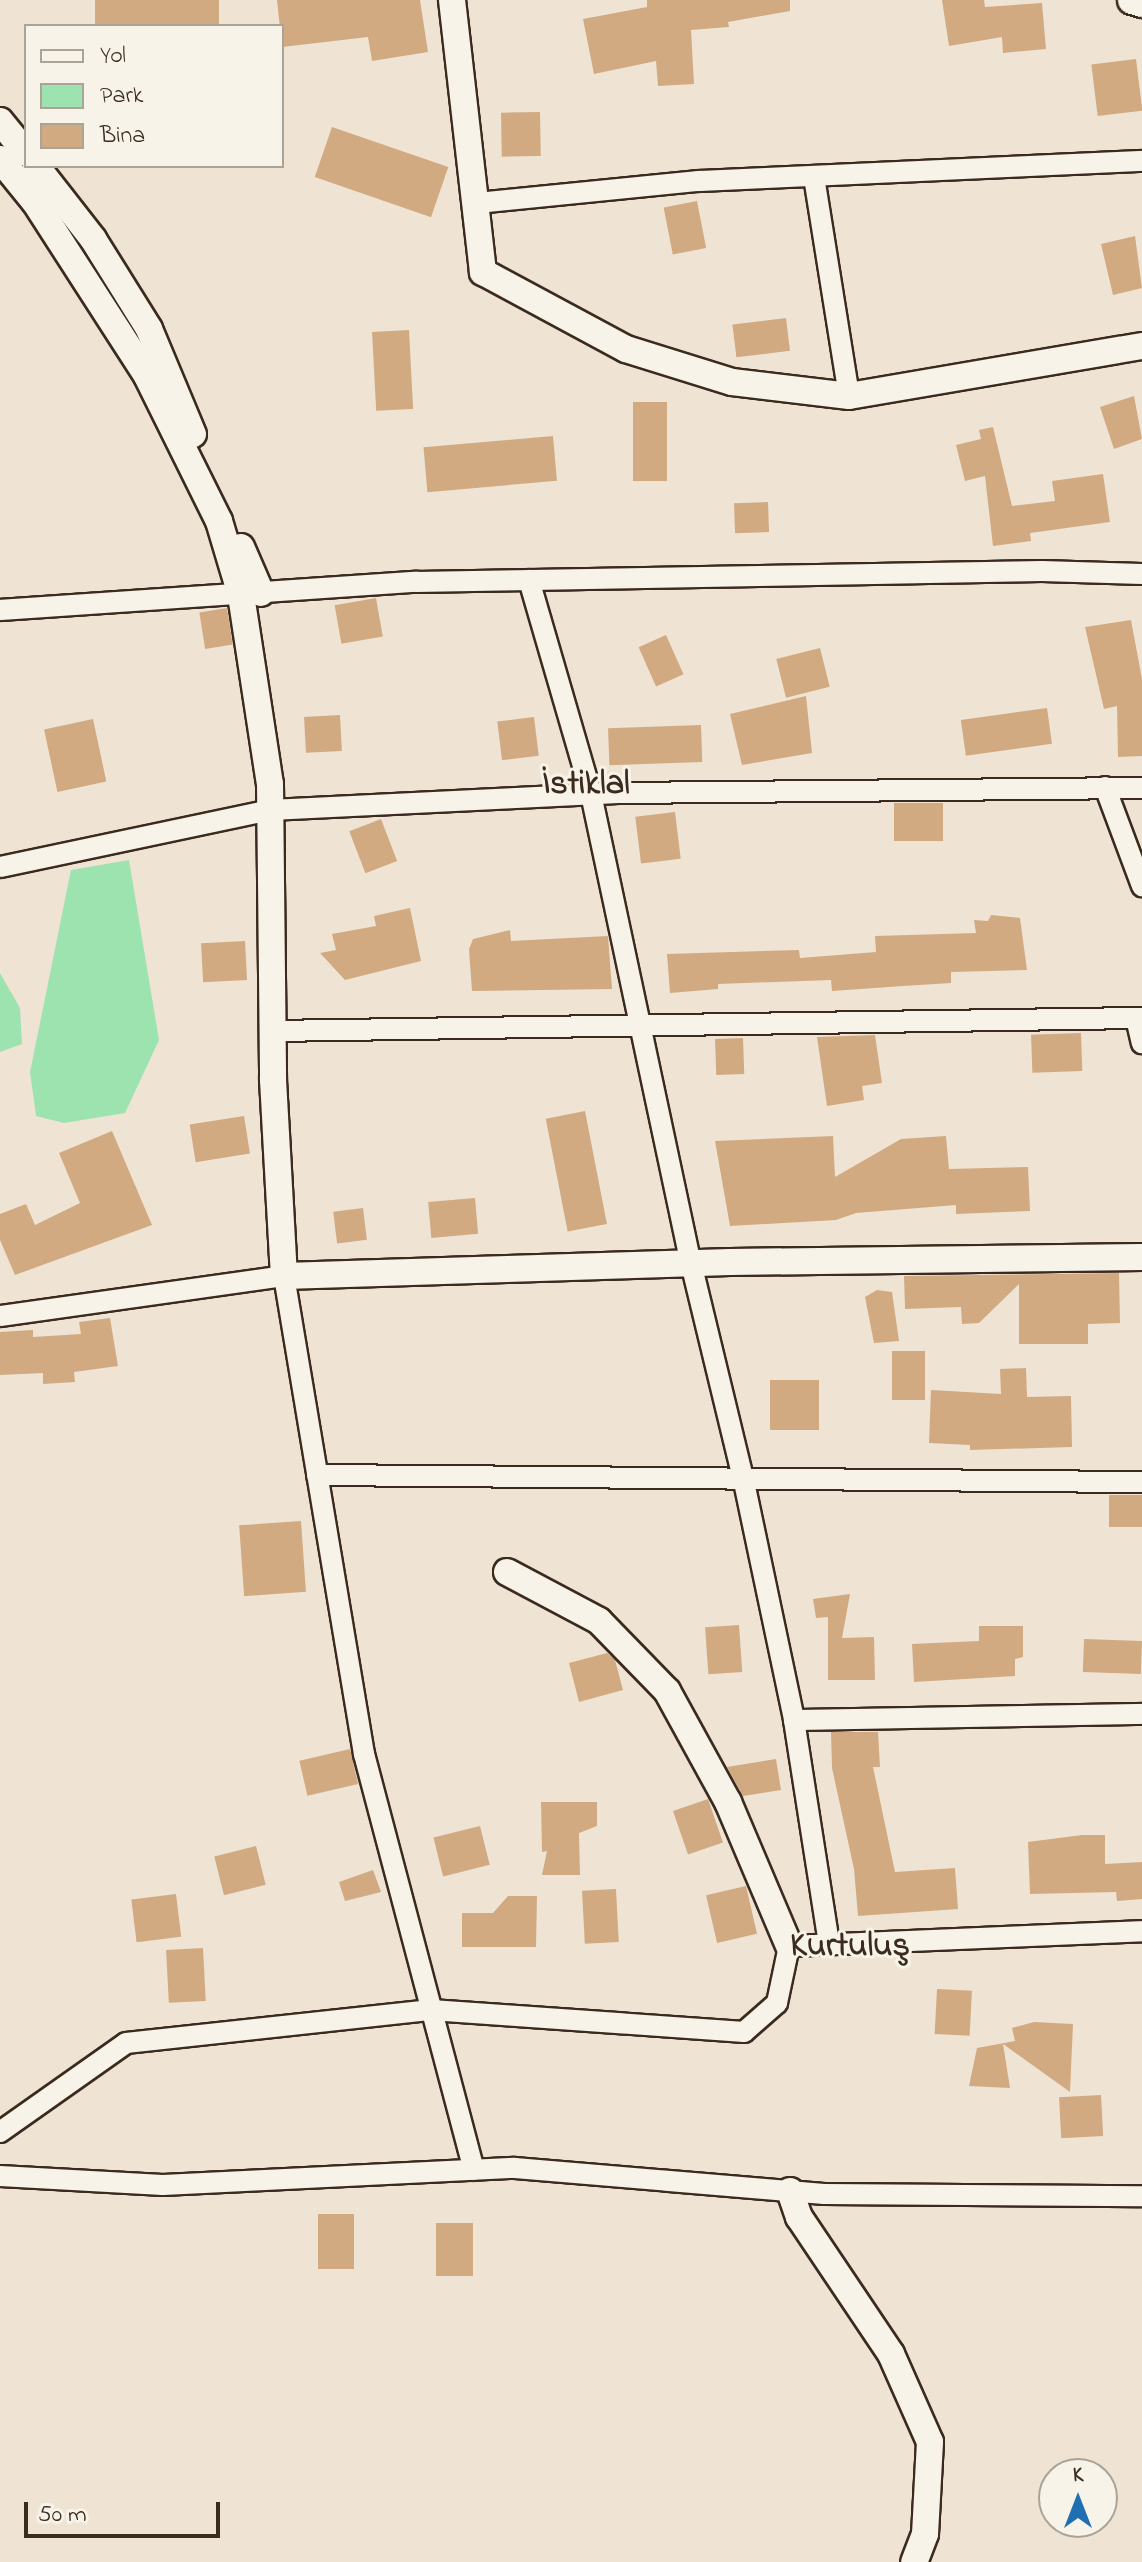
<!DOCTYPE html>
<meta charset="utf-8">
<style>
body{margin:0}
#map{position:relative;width:1142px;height:2562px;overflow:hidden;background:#efe4d4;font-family:"Indie Flower",sans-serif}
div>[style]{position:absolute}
.green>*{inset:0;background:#9de3b0}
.building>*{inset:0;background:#d1aa82;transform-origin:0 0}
.roads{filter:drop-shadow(2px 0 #3b2a1e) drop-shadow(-2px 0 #3b2a1e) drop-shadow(0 2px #3b2a1e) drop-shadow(0 -2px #3b2a1e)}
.minor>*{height:20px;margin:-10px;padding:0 10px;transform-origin:10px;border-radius:10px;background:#f7f3e8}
.tertiary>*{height:26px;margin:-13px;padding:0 13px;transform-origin:13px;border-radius:13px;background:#f7f3e8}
.secondary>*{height:28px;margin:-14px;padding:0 14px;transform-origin:14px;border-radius:14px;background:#f7f3e8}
span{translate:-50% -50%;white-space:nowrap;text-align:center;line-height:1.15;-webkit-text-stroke:6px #f7f3e8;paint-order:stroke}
.district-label{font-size:34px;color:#3b2a1e;font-weight:700}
.legend{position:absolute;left:24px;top:24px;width:260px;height:144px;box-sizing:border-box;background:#f7f3e8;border:2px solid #aca397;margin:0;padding:10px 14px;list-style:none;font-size:24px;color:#3b2a1e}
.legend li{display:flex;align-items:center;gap:16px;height:40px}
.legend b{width:40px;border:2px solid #aca397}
.north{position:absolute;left:1038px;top:2458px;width:80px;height:80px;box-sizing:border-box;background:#f7f3e8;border:2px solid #aca397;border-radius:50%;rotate:0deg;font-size:22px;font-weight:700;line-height:32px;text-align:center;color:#3b2a1e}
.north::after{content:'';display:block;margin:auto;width:28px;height:36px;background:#1f6fb2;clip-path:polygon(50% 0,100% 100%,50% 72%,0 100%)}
.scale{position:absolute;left:24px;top:2502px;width:196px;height:36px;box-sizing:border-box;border:4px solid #3b2a1e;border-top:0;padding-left:10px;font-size:24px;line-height:28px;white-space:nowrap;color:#3b2a1e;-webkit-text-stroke:6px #f7f3e8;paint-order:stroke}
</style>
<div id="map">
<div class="green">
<div style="clip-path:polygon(129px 860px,159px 1040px,125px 1113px,64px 1123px,36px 1116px,30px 1072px,71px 870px)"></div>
<div style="clip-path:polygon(0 973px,20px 1008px,22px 1044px,0 1052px)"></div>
</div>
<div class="building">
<div style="left:95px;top:0;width:124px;height:26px"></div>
<div style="clip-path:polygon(277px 0,420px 0,428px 52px,372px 61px,368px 37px,282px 47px)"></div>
<div style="clip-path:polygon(647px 0,790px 0,790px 11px,728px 22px,729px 27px,691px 30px,694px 84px,658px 86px,656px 61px,594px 74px,583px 19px,647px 7px)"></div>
<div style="clip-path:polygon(942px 0,984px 0,985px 7px,1042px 3px,1046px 49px,1003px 53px,1002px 37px,949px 46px)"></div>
<div style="left:1136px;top:59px;width:52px;height:45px;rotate:83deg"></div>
<div style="left:540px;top:112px;width:44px;height:39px;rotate:89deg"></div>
<div style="left:332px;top:127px;width:123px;height:53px;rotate:19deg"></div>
<div style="left:697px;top:201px;width:48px;height:34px;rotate:79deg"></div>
<div style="clip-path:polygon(1135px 236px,1142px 288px,1113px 295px,1101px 244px)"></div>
<div style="left:786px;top:318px;width:33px;height:54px;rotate:83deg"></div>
<div style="left:409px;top:330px;width:79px;height:37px;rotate:87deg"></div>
<div style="clip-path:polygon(1134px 396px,1142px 439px,1114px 449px,1100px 407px)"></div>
<div style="left:633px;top:402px;width:34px;height:79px"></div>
<div style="clip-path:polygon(993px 427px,1012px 506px,1055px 501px,1052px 481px,1103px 474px,1110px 522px,1030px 533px,1031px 541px,993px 546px,985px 476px,965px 481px,956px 445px,981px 439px,979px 430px)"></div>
<div style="left:553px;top:436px;width:45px;height:130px;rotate:85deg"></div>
<div style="left:768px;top:502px;width:30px;height:34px;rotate:88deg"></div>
<div style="left:376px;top:598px;width:39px;height:42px;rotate:80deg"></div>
<div style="left:227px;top:608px;width:37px;height:28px;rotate:81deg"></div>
<div style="clip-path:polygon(1131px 620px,1142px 679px,1142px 756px,1118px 757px,1117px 706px,1104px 709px,1085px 627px)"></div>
<div style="left:666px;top:635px;width:43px;height:30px;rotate:66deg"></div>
<div style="left:820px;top:648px;width:40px;height:45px;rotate:76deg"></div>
<div style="clip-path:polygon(806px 696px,812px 753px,742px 765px,730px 714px)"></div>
<div style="left:1047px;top:708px;width:36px;height:87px;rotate:82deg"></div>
<div style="left:340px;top:715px;width:36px;height:36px;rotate:87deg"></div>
<div style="left:534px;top:717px;width:39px;height:37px;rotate:83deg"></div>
<div style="left:93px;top:719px;width:64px;height:50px;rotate:78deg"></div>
<div style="left:701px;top:725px;width:37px;height:93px;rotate:88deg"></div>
<div style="left:894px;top:803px;width:49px;height:38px"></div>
<div style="left:675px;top:812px;width:47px;height:40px;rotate:83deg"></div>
<div style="left:381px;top:819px;width:45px;height:34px;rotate:69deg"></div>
<div style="clip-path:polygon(410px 908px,421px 961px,345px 980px,320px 953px,336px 950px,332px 934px,376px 926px,374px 916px)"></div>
<div style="clip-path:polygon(991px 915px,1020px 918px,1027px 970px,951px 972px,951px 983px,903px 986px,832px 991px,831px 980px,718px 984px,718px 989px,670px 993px,667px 954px,799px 950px,800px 958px,876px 952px,875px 936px,976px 933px,974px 920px,988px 921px)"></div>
<div style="clip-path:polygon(510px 930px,511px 941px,608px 936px,612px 989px,472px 991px,469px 949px,473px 939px)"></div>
<div style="left:245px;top:941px;width:39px;height:44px;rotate:87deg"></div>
<div style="left:1081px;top:1033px;width:38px;height:50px;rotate:88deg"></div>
<div style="clip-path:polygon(875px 1035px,882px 1083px,862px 1086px,864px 1100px,827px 1106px,817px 1037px)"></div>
<div style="left:743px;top:1038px;width:36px;height:28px;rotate:88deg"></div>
<div style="left:585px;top:1111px;width:115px;height:40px;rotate:79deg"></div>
<div style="left:244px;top:1116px;width:38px;height:55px;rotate:81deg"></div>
<div style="clip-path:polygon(112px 1131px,152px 1225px,15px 1275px,0 1240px,0 1214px,26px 1204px,35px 1225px,80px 1203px,59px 1153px)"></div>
<div style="clip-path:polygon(833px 1136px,835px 1177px,901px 1139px,946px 1136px,949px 1169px,1028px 1167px,1030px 1211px,956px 1214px,956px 1205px,856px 1213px,836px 1220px,730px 1226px,715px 1141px)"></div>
<div style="left:475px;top:1198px;width:36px;height:47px;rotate:85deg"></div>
<div style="left:363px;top:1208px;width:32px;height:30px;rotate:83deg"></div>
<div style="clip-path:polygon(1119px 1273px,1120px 1323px,1088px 1324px,1088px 1344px,1019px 1344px,1019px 1284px,979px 1323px,962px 1324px,961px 1307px,905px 1309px,904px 1276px)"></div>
<div style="clip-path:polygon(877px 1290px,892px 1292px,899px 1341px,874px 1343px,865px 1297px)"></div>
<div style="clip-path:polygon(110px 1318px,118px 1366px,74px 1372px,75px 1382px,43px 1384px,43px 1373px,0 1375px,0 1332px,33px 1330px,33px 1337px,81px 1334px,79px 1322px)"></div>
<div style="left:892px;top:1351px;width:33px;height:49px"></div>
<div style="clip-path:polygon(1026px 1368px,1027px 1397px,1071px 1396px,1072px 1447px,970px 1450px,970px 1445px,929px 1443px,931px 1390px,1001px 1394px,1000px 1369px)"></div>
<div style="left:770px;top:1380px;width:49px;height:50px"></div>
<div style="left:1109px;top:1495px;width:33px;height:32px"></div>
<div style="left:301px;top:1521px;width:71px;height:62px;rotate:86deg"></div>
<div style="clip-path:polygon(850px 1594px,842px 1638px,874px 1637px,875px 1680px,828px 1680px,828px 1617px,816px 1618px,813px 1599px)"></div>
<div style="left:739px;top:1625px;width:47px;height:34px;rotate:86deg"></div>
<div style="clip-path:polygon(979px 1626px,1023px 1626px,1023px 1657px,1015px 1659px,1015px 1676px,914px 1682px,912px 1644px,979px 1641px)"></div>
<div style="left:1084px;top:1639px;width:58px;height:33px;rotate:2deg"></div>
<div style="clip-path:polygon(607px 1653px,615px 1660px,623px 1690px,579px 1702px,569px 1663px)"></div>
<div style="clip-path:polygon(831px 1732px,878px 1732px,880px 1767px,873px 1767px,895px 1872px,955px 1868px,958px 1909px,858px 1916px,854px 1869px,832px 1768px)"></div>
<div style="left:350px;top:1749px;width:36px;height:52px;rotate:77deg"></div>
<div style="clip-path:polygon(776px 1759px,781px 1790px,743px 1796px,727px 1767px)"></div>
<div style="left:708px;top:1799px;width:46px;height:37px;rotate:71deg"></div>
<div style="clip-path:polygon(541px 1802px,597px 1802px,597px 1826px,579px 1833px,580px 1875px,542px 1875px,547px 1851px,542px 1852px)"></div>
<div style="left:480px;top:1826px;width:40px;height:48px;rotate:76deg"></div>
<div style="clip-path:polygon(1082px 1835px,1105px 1835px,1105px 1864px,1142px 1862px,1142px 1899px,1117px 1901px,1116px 1892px,1030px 1894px,1028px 1842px)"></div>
<div style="left:256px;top:1846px;width:40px;height:43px;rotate:76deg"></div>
<div style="clip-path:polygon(373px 1870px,381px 1892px,345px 1901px,339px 1882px)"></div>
<div style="left:746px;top:1886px;width:49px;height:41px;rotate:77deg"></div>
<div style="left:616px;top:1889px;width:53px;height:34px;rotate:87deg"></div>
<div style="left:176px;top:1894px;width:43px;height:45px;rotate:83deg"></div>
<div style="clip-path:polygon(508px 1896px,537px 1896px,536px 1947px,462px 1947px,462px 1913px,493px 1913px)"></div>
<div style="left:203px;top:1948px;width:53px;height:37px;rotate:87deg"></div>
<div style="left:937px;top:1989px;width:35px;height:45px;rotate:3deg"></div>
<div style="clip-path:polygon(1034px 2022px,1073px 2024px,1070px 2092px,1003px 2044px,1010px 2088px,969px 2086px,977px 2048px,1015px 2041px,1012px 2028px)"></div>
<div style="left:1101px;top:2095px;width:41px;height:42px;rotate:87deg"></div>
<div style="left:318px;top:2214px;width:36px;height:55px"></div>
<div style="left:436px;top:2223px;width:37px;height:53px"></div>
</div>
<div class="roads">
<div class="minor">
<div style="left:814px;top:177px;width:222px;rotate:80.9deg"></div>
<div style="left:477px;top:203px;width:223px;rotate:-5.7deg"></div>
<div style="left:699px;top:181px;width:443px;rotate:-2.6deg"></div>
<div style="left:529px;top:580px;width:223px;rotate:73.8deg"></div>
<div style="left:591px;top:794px;width:480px;rotate:78deg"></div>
<div style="left:691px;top:1263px;width:225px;rotate:76.4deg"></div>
<div style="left:744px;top:1482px;width:243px;rotate:78.1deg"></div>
<div style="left:794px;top:1720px;width:227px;rotate:81.1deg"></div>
<div style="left:0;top:610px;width:417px;rotate:-3.9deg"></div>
<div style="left:416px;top:582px;width:626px;rotate:-1.01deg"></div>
<div style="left:1042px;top:571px;width:100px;rotate:1.7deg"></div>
<div style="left:1105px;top:787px;width:106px;rotate:69.5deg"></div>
<div style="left:0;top:867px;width:276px;rotate:-11.9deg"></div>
<div style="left:270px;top:810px;width:349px;rotate:-2.8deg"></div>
<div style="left:619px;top:793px;width:523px;rotate:-0.55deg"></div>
<div style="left:1136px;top:1018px;width:26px;rotate:77deg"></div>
<div style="left:272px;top:1031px;width:870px;rotate:-0.86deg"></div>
<div style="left:0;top:1316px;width:287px;rotate:-8deg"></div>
<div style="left:284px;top:1276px;width:485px;rotate:80.5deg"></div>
<div style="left:364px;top:1754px;width:430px;rotate:75.2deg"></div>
<div style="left:317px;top:1475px;width:825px;rotate:0.49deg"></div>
<div style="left:794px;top:1720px;width:348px;rotate:-1deg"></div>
<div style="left:0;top:2132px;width:154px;rotate:-35.2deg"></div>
<div style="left:126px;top:2043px;width:307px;rotate:-6.2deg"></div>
<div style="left:431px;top:2010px;width:314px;rotate:4deg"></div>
<div style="left:744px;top:2032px;width:44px;rotate:-41.3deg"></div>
<div style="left:777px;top:2003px;width:58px;rotate:-78.1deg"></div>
<div style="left:789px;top:1946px;width:353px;rotate:-2.4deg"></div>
<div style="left:0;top:2176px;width:163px;rotate:3.2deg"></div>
<div style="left:163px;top:2185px;width:352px;rotate:-2.8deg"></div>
<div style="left:515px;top:2168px;width:310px;rotate:4.8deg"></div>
<div style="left:824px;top:2194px;width:318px;rotate:0.4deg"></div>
</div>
<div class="tertiary">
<div style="left:452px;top:0;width:274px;rotate:83.5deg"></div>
<div style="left:483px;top:272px;width:162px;rotate:28.3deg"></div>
<div style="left:626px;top:349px;width:111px;rotate:17.3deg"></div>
<div style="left:732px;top:382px;width:118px;rotate:6.8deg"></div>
<div style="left:849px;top:396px;width:297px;rotate:-9.7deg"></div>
<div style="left:0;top:121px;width:41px;rotate:50.9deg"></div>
<div style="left:0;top:159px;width:55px;rotate:50.9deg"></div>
<div style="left:35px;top:202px;width:207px;rotate:57.2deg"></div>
<div style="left:147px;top:376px;width:162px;rotate:63.6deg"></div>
<div style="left:219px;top:521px;width:77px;rotate:73.4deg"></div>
<div style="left:241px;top:595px;width:191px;rotate:81.3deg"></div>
<div style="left:270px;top:784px;width:296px;rotate:89.4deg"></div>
<div style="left:273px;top:1080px;width:196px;rotate:86.8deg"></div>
<div style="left:284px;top:1276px;width:446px;rotate:-1.8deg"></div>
<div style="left:730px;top:1262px;width:412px;rotate:-0.7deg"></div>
<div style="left:36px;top:166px;width:93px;rotate:52deg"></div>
<div style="left:93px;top:239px;width:106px;rotate:58.1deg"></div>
<div style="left:149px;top:329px;width:114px;rotate:67.3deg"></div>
<div style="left:241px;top:547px;width:50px;rotate:66.5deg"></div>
<div style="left:507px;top:1572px;width:104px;rotate:28deg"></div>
<div style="left:599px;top:1621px;width:98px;rotate:45.8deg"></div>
<div style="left:667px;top:1691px;width:127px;rotate:61.2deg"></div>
<div style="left:728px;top:1802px;width:156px;rotate:67deg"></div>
<div style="left:790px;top:2191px;width:28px;rotate:71deg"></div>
<div style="left:799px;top:2217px;width:165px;rotate:56.1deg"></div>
<div style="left:891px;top:2354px;width:96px;rotate:66.1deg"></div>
<div style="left:930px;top:2442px;width:92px;rotate:93.1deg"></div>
<div style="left:925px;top:2534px;width:30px;rotate:111deg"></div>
</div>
<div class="secondary">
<div style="left:1132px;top:0;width:10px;rotate:17deg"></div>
</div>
</div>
<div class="district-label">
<span style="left:586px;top:786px">İstiklal</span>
<span style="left:850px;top:1948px">Kurtuluş</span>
</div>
<ul class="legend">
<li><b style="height:10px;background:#f7f3e8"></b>Yol</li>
<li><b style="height:22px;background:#9de3b0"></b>Park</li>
<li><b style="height:22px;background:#d1aa82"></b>Bina</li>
</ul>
<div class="north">K</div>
<div class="scale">50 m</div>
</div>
